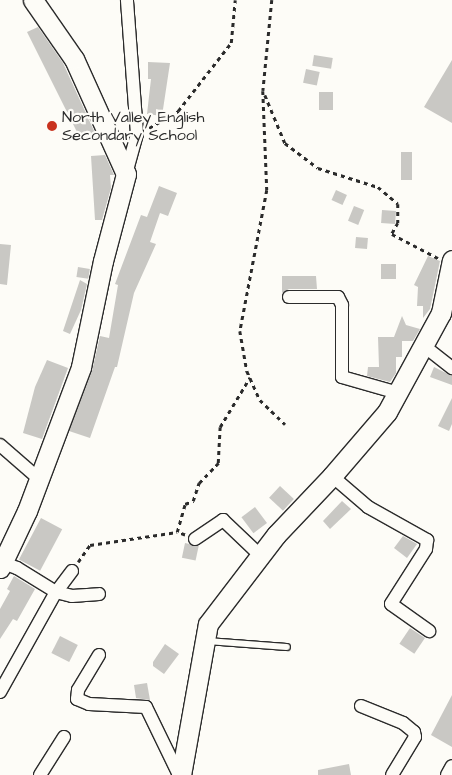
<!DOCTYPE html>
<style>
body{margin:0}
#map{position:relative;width:452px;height:775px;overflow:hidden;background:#fdfcf7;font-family:"Architects Daughter",sans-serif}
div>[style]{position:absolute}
.building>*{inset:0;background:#c9c8c4;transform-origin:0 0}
.path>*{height:2.5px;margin-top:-1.25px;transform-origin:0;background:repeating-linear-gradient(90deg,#2b2b2b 0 4px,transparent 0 8px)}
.roads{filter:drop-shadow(1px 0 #2b2b2b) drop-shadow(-1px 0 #2b2b2b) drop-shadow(0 1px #2b2b2b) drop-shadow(0 -1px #2b2b2b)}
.lane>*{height:6px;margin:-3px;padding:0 3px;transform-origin:3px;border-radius:3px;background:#fdfcf7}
.street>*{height:12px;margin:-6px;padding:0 6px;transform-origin:6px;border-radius:6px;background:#fdfcf7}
.secondary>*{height:19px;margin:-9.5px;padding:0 9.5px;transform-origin:9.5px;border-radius:9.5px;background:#fdfcf7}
.dots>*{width:14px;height:14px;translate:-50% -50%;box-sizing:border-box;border:2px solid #fdfcf7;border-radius:50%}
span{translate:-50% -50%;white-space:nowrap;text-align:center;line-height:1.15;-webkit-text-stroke:4.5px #fdfcf7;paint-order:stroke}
.poi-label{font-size:16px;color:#2b2b2b}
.left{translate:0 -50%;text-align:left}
</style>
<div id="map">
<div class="building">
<div style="clip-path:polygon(38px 27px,63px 63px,95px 133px,81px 140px,27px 32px)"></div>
<div style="left:314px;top:55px;width:19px;height:11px;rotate:9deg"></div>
<div style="clip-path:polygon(452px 60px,452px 123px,424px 107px)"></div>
<div style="clip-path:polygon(148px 62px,170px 63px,162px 116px,147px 114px,151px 79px,148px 79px)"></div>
<div style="left:306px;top:69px;width:14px;height:14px;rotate:12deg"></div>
<div style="left:319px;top:92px;width:14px;height:18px"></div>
<div style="left:401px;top:152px;width:11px;height:28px"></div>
<div style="clip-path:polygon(105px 155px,114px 175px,110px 175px,111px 188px,102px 220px,95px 220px,91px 156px)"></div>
<div style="clip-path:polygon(159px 186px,177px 193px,168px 216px,160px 213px,150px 242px,156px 244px,134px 293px,117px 367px,115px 367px,90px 438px,69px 431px,92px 371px,100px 336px,109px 338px,118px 285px,115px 284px,141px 215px,147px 217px)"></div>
<div style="left:336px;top:190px;width:12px;height:11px;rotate:24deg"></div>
<div style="left:354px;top:206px;width:11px;height:16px;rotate:22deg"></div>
<div style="left:382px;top:210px;width:14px;height:13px;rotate:4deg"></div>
<div style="left:356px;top:237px;width:12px;height:11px;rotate:5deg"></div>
<div style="clip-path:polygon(0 244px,11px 245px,7px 285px,0 284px)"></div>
<div style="clip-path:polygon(428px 256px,440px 261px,430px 309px,423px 318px,423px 306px,417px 306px,418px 287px,414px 285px)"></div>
<div style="left:381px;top:264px;width:15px;height:15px"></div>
<div style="left:78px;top:267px;width:12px;height:10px;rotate:9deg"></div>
<div style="clip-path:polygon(282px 276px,316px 276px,317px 289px,289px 289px,282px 293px)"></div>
<div style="clip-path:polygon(80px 280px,87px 284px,81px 310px,70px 334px,63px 331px)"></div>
<div style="clip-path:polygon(402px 316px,406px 325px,420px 329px,413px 341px,402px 341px,402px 357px,396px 357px,396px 373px,390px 382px,367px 376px,368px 367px,379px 367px,378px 337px,394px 337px)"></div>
<div style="clip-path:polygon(47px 360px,68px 368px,42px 439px,23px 433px,35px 387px)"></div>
<div style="clip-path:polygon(434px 367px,452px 376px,452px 385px,430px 377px)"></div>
<div style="clip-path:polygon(452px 398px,452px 424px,449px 431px,438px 426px)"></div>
<div style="left:280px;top:486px;width:19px;height:16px;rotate:43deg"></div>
<div style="clip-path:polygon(342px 501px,351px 509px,330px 529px,323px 521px)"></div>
<div style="left:255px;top:507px;width:20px;height:17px;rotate:53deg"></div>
<div style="left:41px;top:518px;width:24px;height:47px;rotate:28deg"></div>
<div style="clip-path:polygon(403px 536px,417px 544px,407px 558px,394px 548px)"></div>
<div style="left:185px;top:543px;width:14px;height:15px;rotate:12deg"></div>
<div style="clip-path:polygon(14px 576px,35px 589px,17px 621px,13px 619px,0 639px,0 609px,10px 591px,7px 589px)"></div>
<div style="left:410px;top:628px;width:18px;height:19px;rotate:34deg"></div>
<div style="left:60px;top:636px;width:20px;height:19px;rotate:27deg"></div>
<div style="clip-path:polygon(165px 644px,179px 654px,164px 674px,153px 666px,153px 662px)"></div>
<div style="clip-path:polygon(147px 683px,150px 700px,136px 698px,134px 685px)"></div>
<div style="clip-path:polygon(452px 695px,452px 747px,431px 735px)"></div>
<div style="clip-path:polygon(349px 764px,351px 775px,318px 775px,318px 770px)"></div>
</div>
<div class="path">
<div style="left:272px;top:0;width:91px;rotate:95.6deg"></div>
<div style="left:263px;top:91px;width:99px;rotate:87.7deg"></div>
<div style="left:267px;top:190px;width:144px;rotate:100.8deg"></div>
<div style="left:240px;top:331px;width:41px;rotate:80.1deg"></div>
<div style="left:247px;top:371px;width:32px;rotate:66deg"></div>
<div style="left:260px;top:400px;width:35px;rotate:44deg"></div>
<div style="left:265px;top:95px;width:52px;rotate:67.4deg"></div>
<div style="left:285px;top:143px;width:41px;rotate:37.1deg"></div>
<div style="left:318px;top:168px;width:63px;rotate:17.6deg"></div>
<div style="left:378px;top:187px;width:26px;rotate:40deg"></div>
<div style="left:398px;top:204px;width:19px;rotate:90deg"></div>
<div style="left:398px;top:223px;width:13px;rotate:119deg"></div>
<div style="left:392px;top:234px;width:52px;rotate:27.6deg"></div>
<div style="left:149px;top:128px;width:34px;rotate:-30deg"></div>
<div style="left:178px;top:111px;width:86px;rotate:-52.1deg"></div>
<div style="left:231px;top:43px;width:43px;rotate:-84.7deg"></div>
<div style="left:185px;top:535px;width:9px;rotate:-159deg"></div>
<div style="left:177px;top:532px;width:29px;rotate:-74deg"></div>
<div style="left:185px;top:504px;width:9px;rotate:-21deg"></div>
<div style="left:193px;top:501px;width:19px;rotate:-72deg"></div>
<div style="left:199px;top:483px;width:28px;rotate:-46deg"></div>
<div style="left:218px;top:463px;width:36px;rotate:-87deg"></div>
<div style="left:220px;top:427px;width:58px;rotate:-59deg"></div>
<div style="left:78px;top:562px;width:21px;rotate:-55deg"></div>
<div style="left:90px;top:545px;width:88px;rotate:-8.5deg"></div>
</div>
<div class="roads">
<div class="lane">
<div style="left:207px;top:641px;width:80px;rotate:4.3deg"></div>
</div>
<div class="street">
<div style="left:126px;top:174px;width:41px;rotate:-74.6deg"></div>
<div style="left:137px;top:134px;width:134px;rotate:-94.3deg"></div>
<div style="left:289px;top:297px;width:49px"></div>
<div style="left:338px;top:297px;width:9px;rotate:63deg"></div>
<div style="left:342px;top:305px;width:72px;rotate:90deg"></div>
<div style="left:342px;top:377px;width:58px;rotate:15.9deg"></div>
<div style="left:424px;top:346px;width:36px;rotate:38deg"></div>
<div style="left:0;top:445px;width:50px;rotate:41deg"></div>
<div style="left:332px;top:476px;width:48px;rotate:40.7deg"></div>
<div style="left:368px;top:507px;width:68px;rotate:29.2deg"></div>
<div style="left:427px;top:540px;width:9px;rotate:96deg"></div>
<div style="left:426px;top:549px;width:65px;rotate:122.5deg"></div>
<div style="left:391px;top:604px;width:47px;rotate:35.4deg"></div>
<div style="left:195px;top:539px;width:34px;rotate:-34deg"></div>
<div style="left:223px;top:520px;width:52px;rotate:43.5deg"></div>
<div style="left:72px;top:571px;width:26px;rotate:127deg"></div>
<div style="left:56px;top:592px;width:16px;rotate:14deg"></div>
<div style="left:72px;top:596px;width:27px;rotate:-4deg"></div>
<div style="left:99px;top:655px;width:41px;rotate:121deg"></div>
<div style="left:78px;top:690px;width:9px;rotate:96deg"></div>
<div style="left:77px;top:699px;width:13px;rotate:23deg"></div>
<div style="left:89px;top:704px;width:57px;rotate:3deg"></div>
<div style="left:146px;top:707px;width:76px;rotate:64.1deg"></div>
<div style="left:0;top:692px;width:115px;rotate:-60.8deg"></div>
<div style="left:56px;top:592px;width:46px;rotate:-148.4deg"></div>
<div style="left:17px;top:568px;width:15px;rotate:-160deg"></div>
<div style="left:361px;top:706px;width:45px;rotate:22deg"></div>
<div style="left:403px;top:723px;width:14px;rotate:39deg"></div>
<div style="left:414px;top:732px;width:5px;rotate:79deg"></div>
<div style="left:415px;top:737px;width:44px;rotate:121.2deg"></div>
<div style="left:40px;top:775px;width:45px;rotate:-57.7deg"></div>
<div style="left:447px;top:775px;width:10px;rotate:-61deg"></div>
</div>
<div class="secondary">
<div style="left:0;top:568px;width:63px;rotate:-64.7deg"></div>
<div style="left:27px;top:511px;width:154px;rotate:-69.4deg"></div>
<div style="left:81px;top:367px;width:108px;rotate:-78.3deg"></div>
<div style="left:103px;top:261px;width:90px;rotate:-75.2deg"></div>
<div style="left:126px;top:174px;width:126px;rotate:-114.3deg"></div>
<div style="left:74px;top:59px;width:72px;rotate:-124.8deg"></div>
<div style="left:181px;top:775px;width:153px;rotate:-79.9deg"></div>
<div style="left:208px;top:624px;width:112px;rotate:-52.6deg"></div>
<div style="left:276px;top:535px;width:81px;rotate:-46.5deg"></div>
<div style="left:332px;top:476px;width:84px;rotate:-49.3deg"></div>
<div style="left:387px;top:412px;width:113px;rotate:-61.4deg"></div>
<div style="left:441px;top:313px;width:54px;rotate:-78.3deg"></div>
</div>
</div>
<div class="dots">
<div style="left:52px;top:126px;background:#c8321e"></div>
</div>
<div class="poi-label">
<span class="left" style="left:62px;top:126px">North Valley English<br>Secondary School</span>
</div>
</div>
